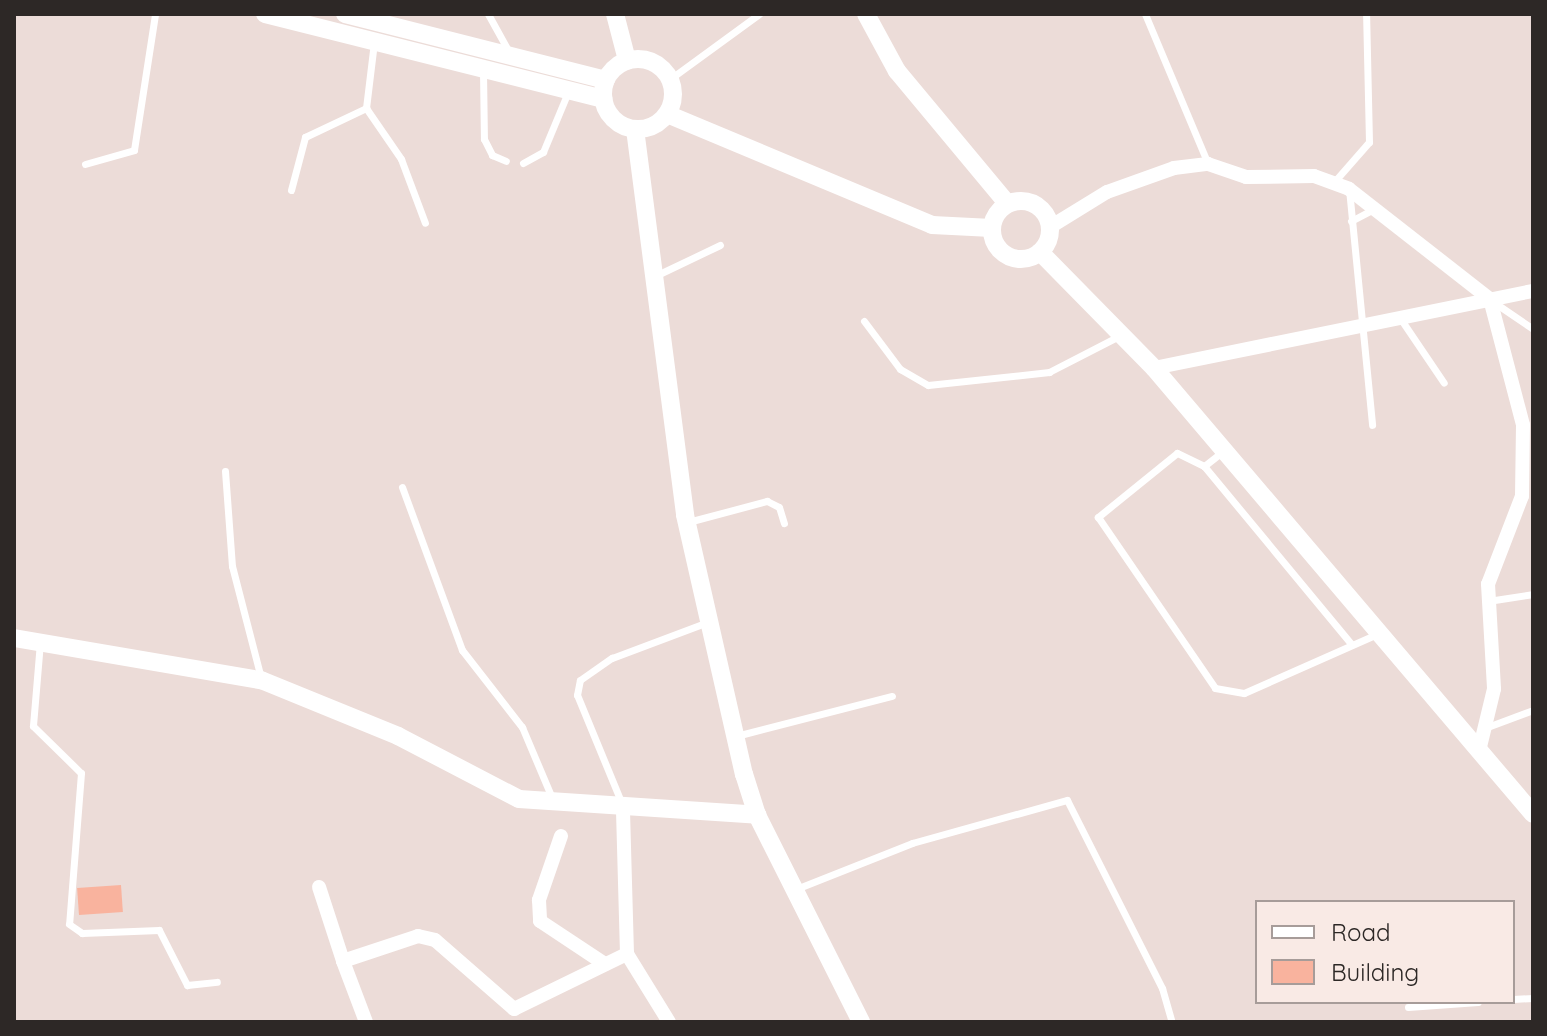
<!DOCTYPE html>
<style>
body{margin:0}
#map{position:relative;width:1547px;height:1036px;overflow:hidden;background:#ecdcd8;font-family:Quicksand,sans-serif}
div>[style]{position:absolute}
.building>*{inset:0;background:#f9b39e;transform-origin:0 0}
.lane>*{height:7px;margin:-3.5px;padding:0 3.5px;transform-origin:3.5px;border-radius:3.5px;background:#fff}
.street>*{height:14px;margin:-7px;padding:0 7px;transform-origin:7px;border-radius:7px;background:#fff}
.secondary>*{height:18px;margin:-9px;padding:0 9px;transform-origin:9px;border-radius:9px;background:#fff}
.secondary>.ring{margin:-9px;padding:0;box-sizing:content-box;background:none;border:18px solid #fff;border-radius:50%}
span{translate:-50% -50%;white-space:nowrap;text-align:center;line-height:1.15;-webkit-text-stroke:6px #f9eae5;paint-order:stroke}
.frame{position:absolute;inset:0;border:16px solid #2d2826;pointer-events:none}
.legend{position:absolute;left:1255px;top:900px;width:260px;height:104px;box-sizing:border-box;background:#f9eae5;border:2px solid #a79c99;margin:0;padding:10px 14px;list-style:none;font-size:24px;color:#2d2826}
.legend li{display:flex;align-items:center;gap:16px;height:40px}
.legend b{width:40px;border:2px solid #a79c99}
</style>
<div id="map">
<div class="building">
<div style="left:121px;top:885px;width:27px;height:44px;rotate:86deg"></div>
</div>
<div class="lane">
<div style="left:488px;top:14px;width:43px;rotate:61.1deg"></div>
<div style="left:1145px;top:14px;width:163px;rotate:67.2deg"></div>
<div style="left:374px;top:42px;width:66px;rotate:96.9deg"></div>
<div style="left:366px;top:108px;width:62px;rotate:55.5deg"></div>
<div style="left:401px;top:159px;width:68px;rotate:69.4deg"></div>
<div style="left:483px;top:71px;width:68px;rotate:89.2deg"></div>
<div style="left:484px;top:139px;width:18px;rotate:63deg"></div>
<div style="left:492px;top:155px;width:15px;rotate:23deg"></div>
<div style="left:670px;top:79px;width:110px;rotate:-36.1deg"></div>
<div style="left:523px;top:163px;width:23px;rotate:-29deg"></div>
<div style="left:543px;top:152px;width:65px;rotate:-67.4deg"></div>
<div style="left:85px;top:164px;width:51px;rotate:-15.9deg"></div>
<div style="left:134px;top:150px;width:138px;rotate:-81.2deg"></div>
<div style="left:1334px;top:182px;width:53px;rotate:-48.8deg"></div>
<div style="left:1369px;top:142px;width:128px;rotate:-91.3deg"></div>
<div style="left:1349px;top:189px;width:237px;rotate:84.4deg"></div>
<div style="left:291px;top:190px;width:55px;rotate:-75.2deg"></div>
<div style="left:305px;top:137px;width:68px;rotate:-25.4deg"></div>
<div style="left:1351px;top:221px;width:26px;rotate:-28deg"></div>
<div style="left:655px;top:276px;width:72px;rotate:-25.5deg"></div>
<div style="left:1492px;top:301px;width:50px;rotate:34.3deg"></div>
<div style="left:1400px;top:318px;width:78px;rotate:55.9deg"></div>
<div style="left:864px;top:321px;width:60px;rotate:53.1deg"></div>
<div style="left:900px;top:369px;width:32px;rotate:30deg"></div>
<div style="left:928px;top:385px;width:122px;rotate:-6.1deg"></div>
<div style="left:1049px;top:372px;width:79px;rotate:-27.2deg"></div>
<div style="left:1222px;top:452px;width:23px;rotate:142deg"></div>
<div style="left:1204px;top:466px;width:30px;rotate:-154deg"></div>
<div style="left:1177px;top:453px;width:102px;rotate:141deg"></div>
<div style="left:1098px;top:517px;width:207px;rotate:55.6deg"></div>
<div style="left:1215px;top:688px;width:29px;rotate:10deg"></div>
<div style="left:1244px;top:693px;width:145px;rotate:-23.9deg"></div>
<div style="left:1204px;top:466px;width:232px;rotate:50.4deg"></div>
<div style="left:225px;top:471px;width:95px;rotate:85.8deg"></div>
<div style="left:232px;top:566px;width:116px;rotate:75.5deg"></div>
<div style="left:402px;top:487px;width:174px;rotate:69.8deg"></div>
<div style="left:462px;top:650px;width:98px;rotate:52.1deg"></div>
<div style="left:522px;top:727px;width:77px;rotate:67.1deg"></div>
<div style="left:688px;top:522px;width:82px;rotate:-14.9deg"></div>
<div style="left:767px;top:501px;width:13px;rotate:27deg"></div>
<div style="left:779px;top:507px;width:17px;rotate:73deg"></div>
<div style="left:1488px;top:601px;width:46px;rotate:-8.8deg"></div>
<div style="left:40px;top:642px;width:84px;rotate:94.8deg"></div>
<div style="left:33px;top:726px;width:67px;rotate:44.4deg"></div>
<div style="left:81px;top:773px;width:151px;rotate:94.5deg"></div>
<div style="left:69px;top:924px;width:16px;rotate:35deg"></div>
<div style="left:82px;top:933px;width:77px;rotate:-2.2deg"></div>
<div style="left:159px;top:930px;width:62px;rotate:63deg"></div>
<div style="left:187px;top:985px;width:30px;rotate:-6deg"></div>
<div style="left:1490px;top:726px;width:46px;rotate:-20.4deg"></div>
<div style="left:736px;top:736px;width:161px;rotate:-14.4deg"></div>
<div style="left:622px;top:804px;width:118px;rotate:-112.4deg"></div>
<div style="left:577px;top:695px;width:15px;rotate:-79deg"></div>
<div style="left:580px;top:680px;width:39px;rotate:-35deg"></div>
<div style="left:612px;top:658px;width:103px;rotate:-20.6deg"></div>
<div style="left:796px;top:889px;width:125px;rotate:-21.6deg"></div>
<div style="left:912px;top:843px;width:161px;rotate:-15.5deg"></div>
<div style="left:1067px;top:800px;width:211px;rotate:63.2deg"></div>
<div style="left:1162px;top:988px;width:35px;rotate:74deg"></div>
<div style="left:1513px;top:999px;width:20px;rotate:-3deg"></div>
<div style="left:1408px;top:1007px;width:70px;rotate:-4.1deg"></div>
</div>
<div class="street">
<div style="left:1050px;top:227px;width:67px;rotate:-31.6deg"></div>
<div style="left:1107px;top:192px;width:71px;rotate:-19.7deg"></div>
<div style="left:1174px;top:168px;width:34px;rotate:-7deg"></div>
<div style="left:1208px;top:164px;width:40px;rotate:18.9deg"></div>
<div style="left:1246px;top:177px;width:68px;rotate:-0.8deg"></div>
<div style="left:1314px;top:176px;width:37px;rotate:20deg"></div>
<div style="left:1349px;top:189px;width:179px;rotate:38deg"></div>
<div style="left:1490px;top:299px;width:130px;rotate:75.3deg"></div>
<div style="left:1523px;top:425px;width:71px;rotate:90.8deg"></div>
<div style="left:1522px;top:496px;width:94px;rotate:111.1deg"></div>
<div style="left:1488px;top:584px;width:105px;rotate:86.7deg"></div>
<div style="left:1494px;top:689px;width:64px;rotate:103.6deg"></div>
<div style="left:1154px;top:368px;width:387px;rotate:-11.5deg"></div>
<div style="left:561px;top:836px;width:68px;rotate:109deg"></div>
<div style="left:539px;top:900px;width:21px;rotate:87deg"></div>
<div style="left:540px;top:921px;width:78px;rotate:33.5deg"></div>
<div style="left:319px;top:887px;width:78px;rotate:72deg"></div>
<div style="left:627px;top:954px;width:80px;rotate:58.3deg"></div>
<div style="left:366px;top:1022px;width:65px;rotate:-110.7deg"></div>
<div style="left:343px;top:961px;width:79px;rotate:-18.4deg"></div>
<div style="left:418px;top:936px;width:17px;rotate:13deg"></div>
<div style="left:435px;top:940px;width:105px;rotate:41.1deg"></div>
<div style="left:514px;top:1009px;width:126px;rotate:-26deg"></div>
<div style="left:627px;top:954px;width:144px;rotate:-91.6deg"></div>
</div>
<div class="secondary">
<div style="left:265px;top:14px;width:349px;rotate:14.1deg"></div>
<div style="left:345px;top:14px;width:269px;rotate:14.2deg"></div>
<div style="left:615px;top:14px;width:48px;rotate:75.4deg"></div>
<div style="left:866px;top:14px;width:65px;rotate:61.5deg"></div>
<div style="left:897px;top:71px;width:173px;rotate:50.2deg"></div>
<div class="ring" style="left:603px;top:59px;width:52px;height:52px"></div>
<div style="left:667px;top:114px;width:287px;rotate:22.7deg"></div>
<div style="left:932px;top:225px;width:60px;rotate:2.9deg"></div>
<div style="left:635px;top:129px;width:389px;rotate:82.6deg"></div>
<div style="left:685px;top:515px;width:266px;rotate:77.2deg"></div>
<div style="left:744px;top:774px;width:43px;rotate:72.4deg"></div>
<div style="left:757px;top:815px;width:232px;rotate:63.3deg"></div>
<div class="ring" style="left:992px;top:201px;width:40px;height:40px"></div>
<div style="left:1040px;top:252px;width:163px;rotate:45.5deg"></div>
<div style="left:1154px;top:368px;width:585px;rotate:49.64deg"></div>
<div style="left:14px;top:638px;width:251px;rotate:9.7deg"></div>
<div style="left:261px;top:680px;width:148px;rotate:22.2deg"></div>
<div style="left:398px;top:736px;width:136px;rotate:27.5deg"></div>
<div style="left:519px;top:799px;width:239px;rotate:3.8deg"></div>
</div>
<div class="frame"></div>
<ul class="legend">
<li><b style="height:10px;background:#fff"></b>Road</li>
<li><b style="height:22px;background:#f9b39e"></b>Building</li>
</ul>
</div>
